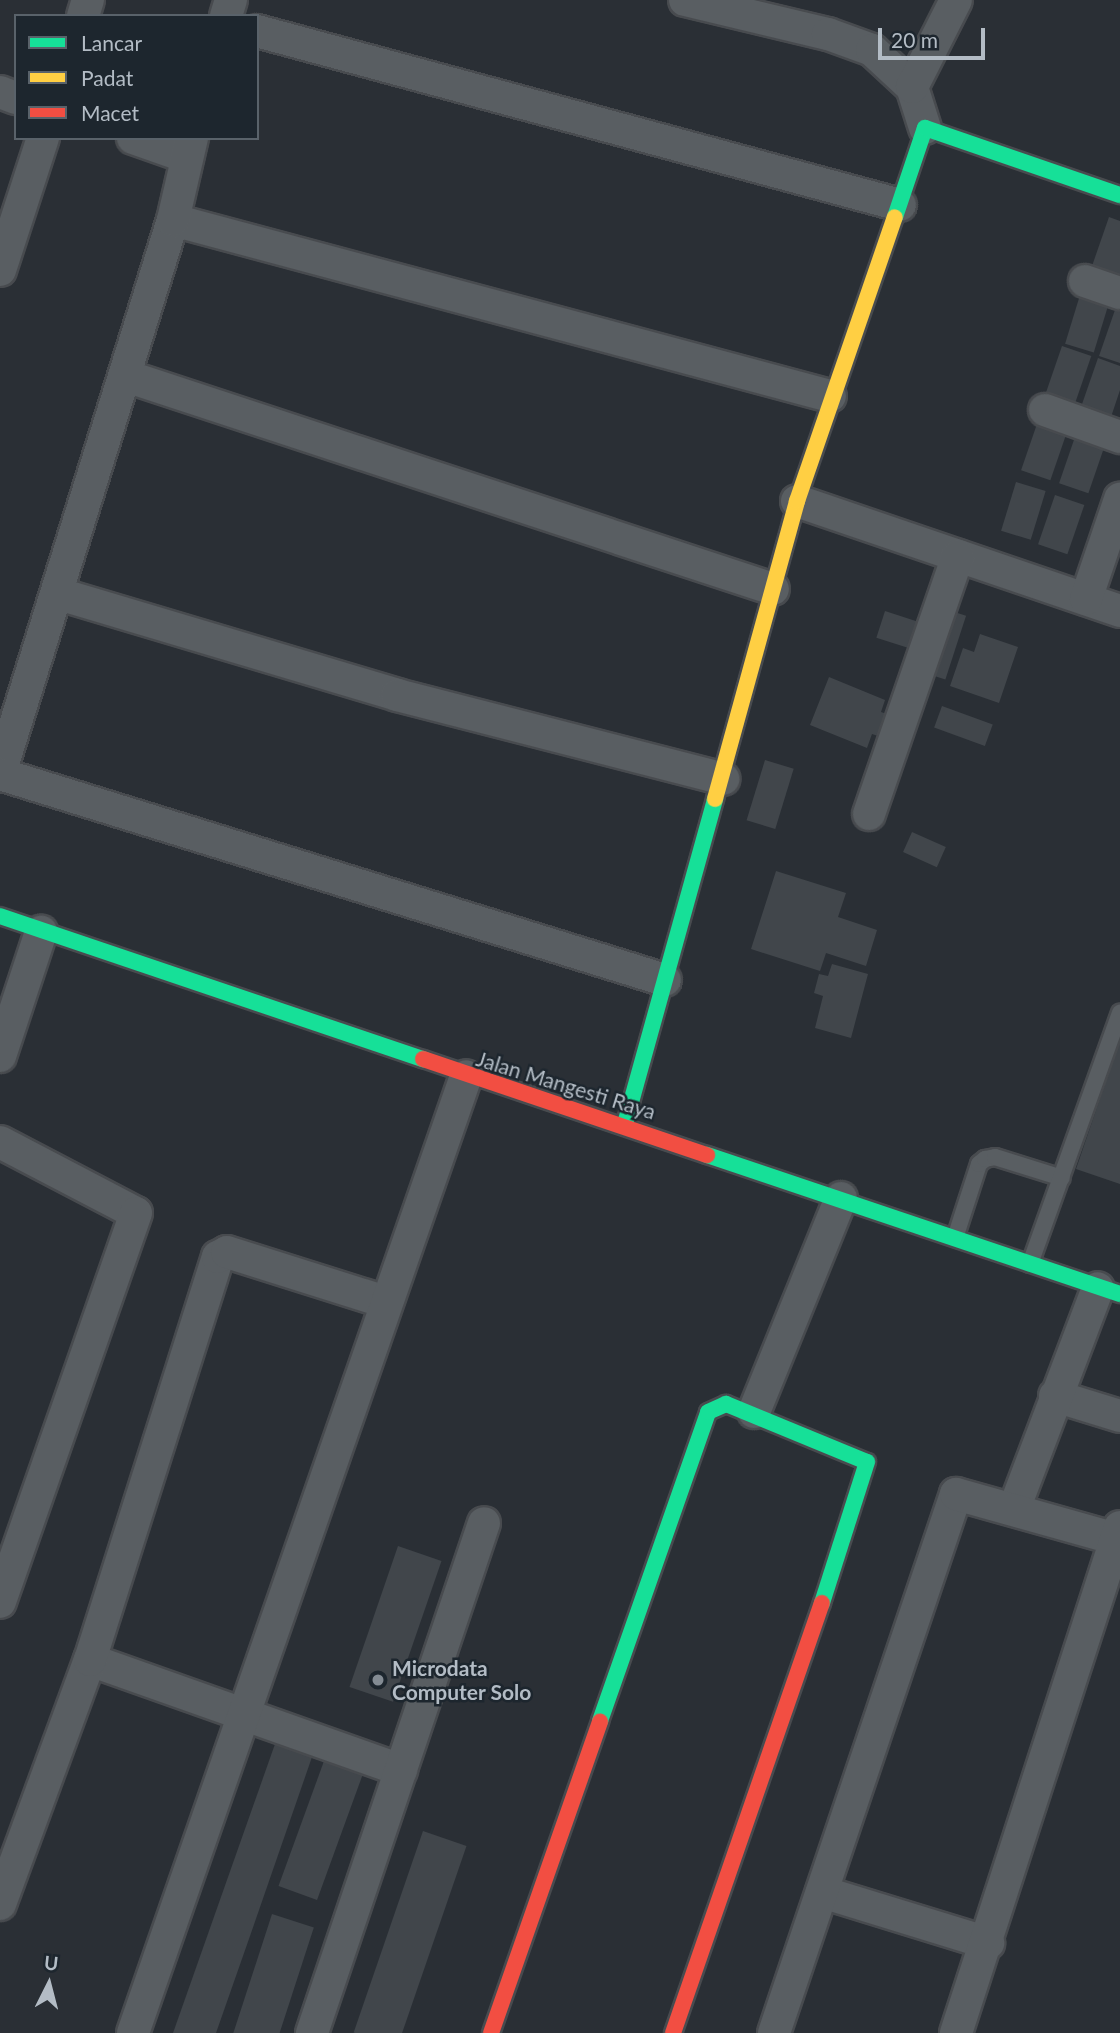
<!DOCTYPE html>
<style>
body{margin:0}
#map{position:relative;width:1120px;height:2033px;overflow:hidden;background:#2a2f35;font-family:Lato,sans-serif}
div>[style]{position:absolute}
.building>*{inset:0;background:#41464b;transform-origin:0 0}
.roads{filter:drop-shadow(2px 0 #484b4f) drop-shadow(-2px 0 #484b4f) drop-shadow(0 2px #484b4f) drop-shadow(0 -2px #484b4f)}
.lane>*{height:16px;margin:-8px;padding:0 8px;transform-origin:8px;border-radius:8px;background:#595e62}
.street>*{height:32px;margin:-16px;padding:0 16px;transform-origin:16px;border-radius:16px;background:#595e62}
.fast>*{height:16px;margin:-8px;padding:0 8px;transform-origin:8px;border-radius:8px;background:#16e098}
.slow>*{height:16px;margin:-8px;padding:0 8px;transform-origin:8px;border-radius:8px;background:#ffcf43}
.jam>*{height:16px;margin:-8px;padding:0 8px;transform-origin:8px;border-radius:8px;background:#f24e42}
.dots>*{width:19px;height:19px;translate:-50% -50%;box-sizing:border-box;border:4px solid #1d262e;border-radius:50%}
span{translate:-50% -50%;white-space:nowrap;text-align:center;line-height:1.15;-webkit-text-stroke:5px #1d262e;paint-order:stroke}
.street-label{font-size:21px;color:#b3bcc5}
.poi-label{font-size:21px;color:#b3bcc5;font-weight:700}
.left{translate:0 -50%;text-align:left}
.legend{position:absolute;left:14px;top:14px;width:245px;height:126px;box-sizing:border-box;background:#1d262e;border:2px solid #59626a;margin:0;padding:9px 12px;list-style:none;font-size:21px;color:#b3bcc5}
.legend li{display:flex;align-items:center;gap:14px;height:35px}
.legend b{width:35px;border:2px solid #59626a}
.north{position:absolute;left:14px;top:1949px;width:70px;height:70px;-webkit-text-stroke:5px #1d262e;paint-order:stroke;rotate:6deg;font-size:19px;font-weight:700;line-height:28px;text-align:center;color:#b3bcc5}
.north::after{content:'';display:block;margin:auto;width:24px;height:32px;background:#b3bcc5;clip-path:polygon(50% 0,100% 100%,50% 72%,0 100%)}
.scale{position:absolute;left:878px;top:28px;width:107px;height:32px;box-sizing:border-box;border:4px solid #b3bcc5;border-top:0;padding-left:9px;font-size:21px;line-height:24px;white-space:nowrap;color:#b3bcc5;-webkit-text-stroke:5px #1d262e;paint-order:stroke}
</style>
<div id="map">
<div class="building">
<div style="clip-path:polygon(1109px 217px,1120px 221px,1120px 276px,1092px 266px)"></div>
<div style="left:1080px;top:295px;width:30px;height:51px;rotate:17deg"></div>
<div style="clip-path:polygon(1116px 307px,1120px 309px,1120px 363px,1099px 356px)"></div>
<div style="left:1062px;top:346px;width:31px;height:52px;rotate:19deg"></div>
<div style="clip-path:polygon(1098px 358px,1120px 366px,1120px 390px,1111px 417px,1081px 407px)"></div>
<div style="left:1038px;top:421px;width:31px;height:52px;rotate:19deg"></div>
<div style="left:1076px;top:434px;width:31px;height:52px;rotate:19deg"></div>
<div style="left:1016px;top:482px;width:31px;height:51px;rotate:17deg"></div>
<div style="left:1055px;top:495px;width:31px;height:52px;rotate:19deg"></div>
<div style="left:948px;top:610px;width:19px;height:67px;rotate:18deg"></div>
<div style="left:885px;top:611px;width:38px;height:28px;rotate:18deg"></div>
<div style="clip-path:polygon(980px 634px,1018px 647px,999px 703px,950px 686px,963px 648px,974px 652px)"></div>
<div style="clip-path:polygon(829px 677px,885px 700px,881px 712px,890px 715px,881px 737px,872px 734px,867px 748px,810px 725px)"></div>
<div style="left:942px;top:706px;width:54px;height:23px;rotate:20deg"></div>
<div style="left:765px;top:760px;width:30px;height:63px;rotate:17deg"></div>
<div style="left:912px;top:832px;width:37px;height:22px;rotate:24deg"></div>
<div style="clip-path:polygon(776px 871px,846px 893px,838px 917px,877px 930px,866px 966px,826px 953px,820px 971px,751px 949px)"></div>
<div style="clip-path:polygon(832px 964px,868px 974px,851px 1038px,815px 1028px,823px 996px,814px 993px,819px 974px,828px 976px)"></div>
<div style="clip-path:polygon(1120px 1040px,1120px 1184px,1076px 1169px)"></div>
<div style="left:398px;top:1546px;width:46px;height:149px;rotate:19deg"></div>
<div style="clip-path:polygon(275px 1744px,312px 1757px,250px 1936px,216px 2033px,173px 2033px)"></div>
<div style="left:324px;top:1761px;width:41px;height:133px;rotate:20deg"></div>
<div style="left:423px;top:1831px;width:46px;height:213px;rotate:19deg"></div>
<div style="left:272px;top:1914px;width:44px;height:127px;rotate:18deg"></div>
</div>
<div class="roads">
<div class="lane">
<div style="left:955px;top:1238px;width:78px;rotate:-72deg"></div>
<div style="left:979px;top:1164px;width:8px;rotate:-40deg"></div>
<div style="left:985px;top:1159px;width:10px;rotate:-11deg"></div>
<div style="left:995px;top:1157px;width:70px;rotate:17.4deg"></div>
<div style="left:1030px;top:1264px;width:267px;rotate:-70.3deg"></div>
</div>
<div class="street">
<div style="left:685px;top:0;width:147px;rotate:13.4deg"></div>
<div style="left:828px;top:34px;width:47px;rotate:20deg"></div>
<div style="left:872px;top:50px;width:54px;rotate:42.8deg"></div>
<div style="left:912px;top:87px;width:43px;rotate:72.4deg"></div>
<div style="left:83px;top:16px;width:17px;rotate:-73deg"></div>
<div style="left:226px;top:16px;width:17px;rotate:-73deg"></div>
<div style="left:257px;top:31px;width:666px;rotate:15.14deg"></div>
<div style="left:912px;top:87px;width:97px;rotate:-63.2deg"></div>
<div style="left:0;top:92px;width:17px;rotate:21deg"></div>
<div style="left:133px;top:138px;width:57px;rotate:19.4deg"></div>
<div style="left:173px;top:220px;width:680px;rotate:15deg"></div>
<div style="left:0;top:270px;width:139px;rotate:-72deg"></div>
<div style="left:1085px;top:281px;width:37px;rotate:19deg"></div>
<div style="left:126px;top:376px;width:681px;rotate:18.22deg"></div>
<div style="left:1045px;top:410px;width:80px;rotate:19.8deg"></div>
<div style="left:797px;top:501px;width:341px;rotate:18.8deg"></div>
<div style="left:59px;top:594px;width:353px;rotate:16.6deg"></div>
<div style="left:397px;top:695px;width:337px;rotate:14.4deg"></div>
<div style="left:1086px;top:599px;width:106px;rotate:-71.2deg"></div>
<div style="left:0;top:773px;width:579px;rotate:-72.63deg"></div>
<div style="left:173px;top:220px;width:84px;rotate:-77deg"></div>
<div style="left:0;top:774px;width:696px;rotate:17.21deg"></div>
<div style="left:869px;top:814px;width:273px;rotate:-71deg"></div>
<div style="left:0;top:1056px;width:131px;rotate:-71.7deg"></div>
<div style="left:0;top:1142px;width:153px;rotate:27.6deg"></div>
<div style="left:136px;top:1213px;width:412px;rotate:109.3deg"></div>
<div style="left:1055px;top:1396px;width:68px;rotate:17.1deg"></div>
<div style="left:754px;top:1412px;width:231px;rotate:-67.9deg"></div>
<div style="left:1014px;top:1509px;width:236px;rotate:-69.2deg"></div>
<div style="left:90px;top:1660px;width:330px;rotate:19.5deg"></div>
<div style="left:822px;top:1892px;width:174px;rotate:17.1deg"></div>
<div style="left:0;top:1904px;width:260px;rotate:-69.8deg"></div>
<div style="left:90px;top:1660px;width:423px;rotate:-72.4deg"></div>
<div style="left:218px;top:1257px;width:10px;rotate:-29deg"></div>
<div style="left:227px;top:1252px;width:167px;rotate:17.5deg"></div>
<div style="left:133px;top:2033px;width:1013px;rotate:-70.81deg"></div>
<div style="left:312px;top:2033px;width:538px;rotate:-71.36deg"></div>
<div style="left:774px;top:2033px;width:569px;rotate:-71.34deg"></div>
<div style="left:956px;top:1494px;width:166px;rotate:15.7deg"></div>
<div style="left:956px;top:2033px;width:532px;rotate:-72.04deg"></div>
</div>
<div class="fast">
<div style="left:895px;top:217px;width:94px;rotate:-71.4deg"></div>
<div style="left:925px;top:128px;width:206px;rotate:19deg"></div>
<div style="left:0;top:916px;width:447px;rotate:18.7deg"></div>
<div style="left:625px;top:1124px;width:337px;rotate:-74.5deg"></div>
<div style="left:707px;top:1155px;width:436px;rotate:18.6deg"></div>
<div style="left:600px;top:1721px;width:327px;rotate:-70.7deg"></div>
<div style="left:708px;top:1412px;width:20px;rotate:-24deg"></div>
<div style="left:726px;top:1404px;width:152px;rotate:22.4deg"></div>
<div style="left:867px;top:1462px;width:148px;rotate:107.7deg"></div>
</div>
<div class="slow">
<div style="left:715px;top:799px;width:309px;rotate:-74.6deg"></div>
<div style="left:797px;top:501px;width:300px;rotate:-71deg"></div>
</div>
<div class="jam">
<div style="left:423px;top:1059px;width:300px;rotate:18.7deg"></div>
<div style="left:491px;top:2033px;width:330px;rotate:-70.7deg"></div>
<div style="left:673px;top:2033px;width:455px;rotate:-70.9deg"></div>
</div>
</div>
<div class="dots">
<div style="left:378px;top:1680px;background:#838b93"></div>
</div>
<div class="street-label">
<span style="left:566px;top:1085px;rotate:17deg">Jalan Mangesti Raya</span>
</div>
<div class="poi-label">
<span class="left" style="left:392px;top:1680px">Microdata<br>Computer Solo</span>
</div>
<ul class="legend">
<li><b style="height:9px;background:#16e098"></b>Lancar</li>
<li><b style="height:9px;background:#ffcf43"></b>Padat</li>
<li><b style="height:9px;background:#f24e42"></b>Macet</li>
</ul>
<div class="north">U</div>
<div class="scale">20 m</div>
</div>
